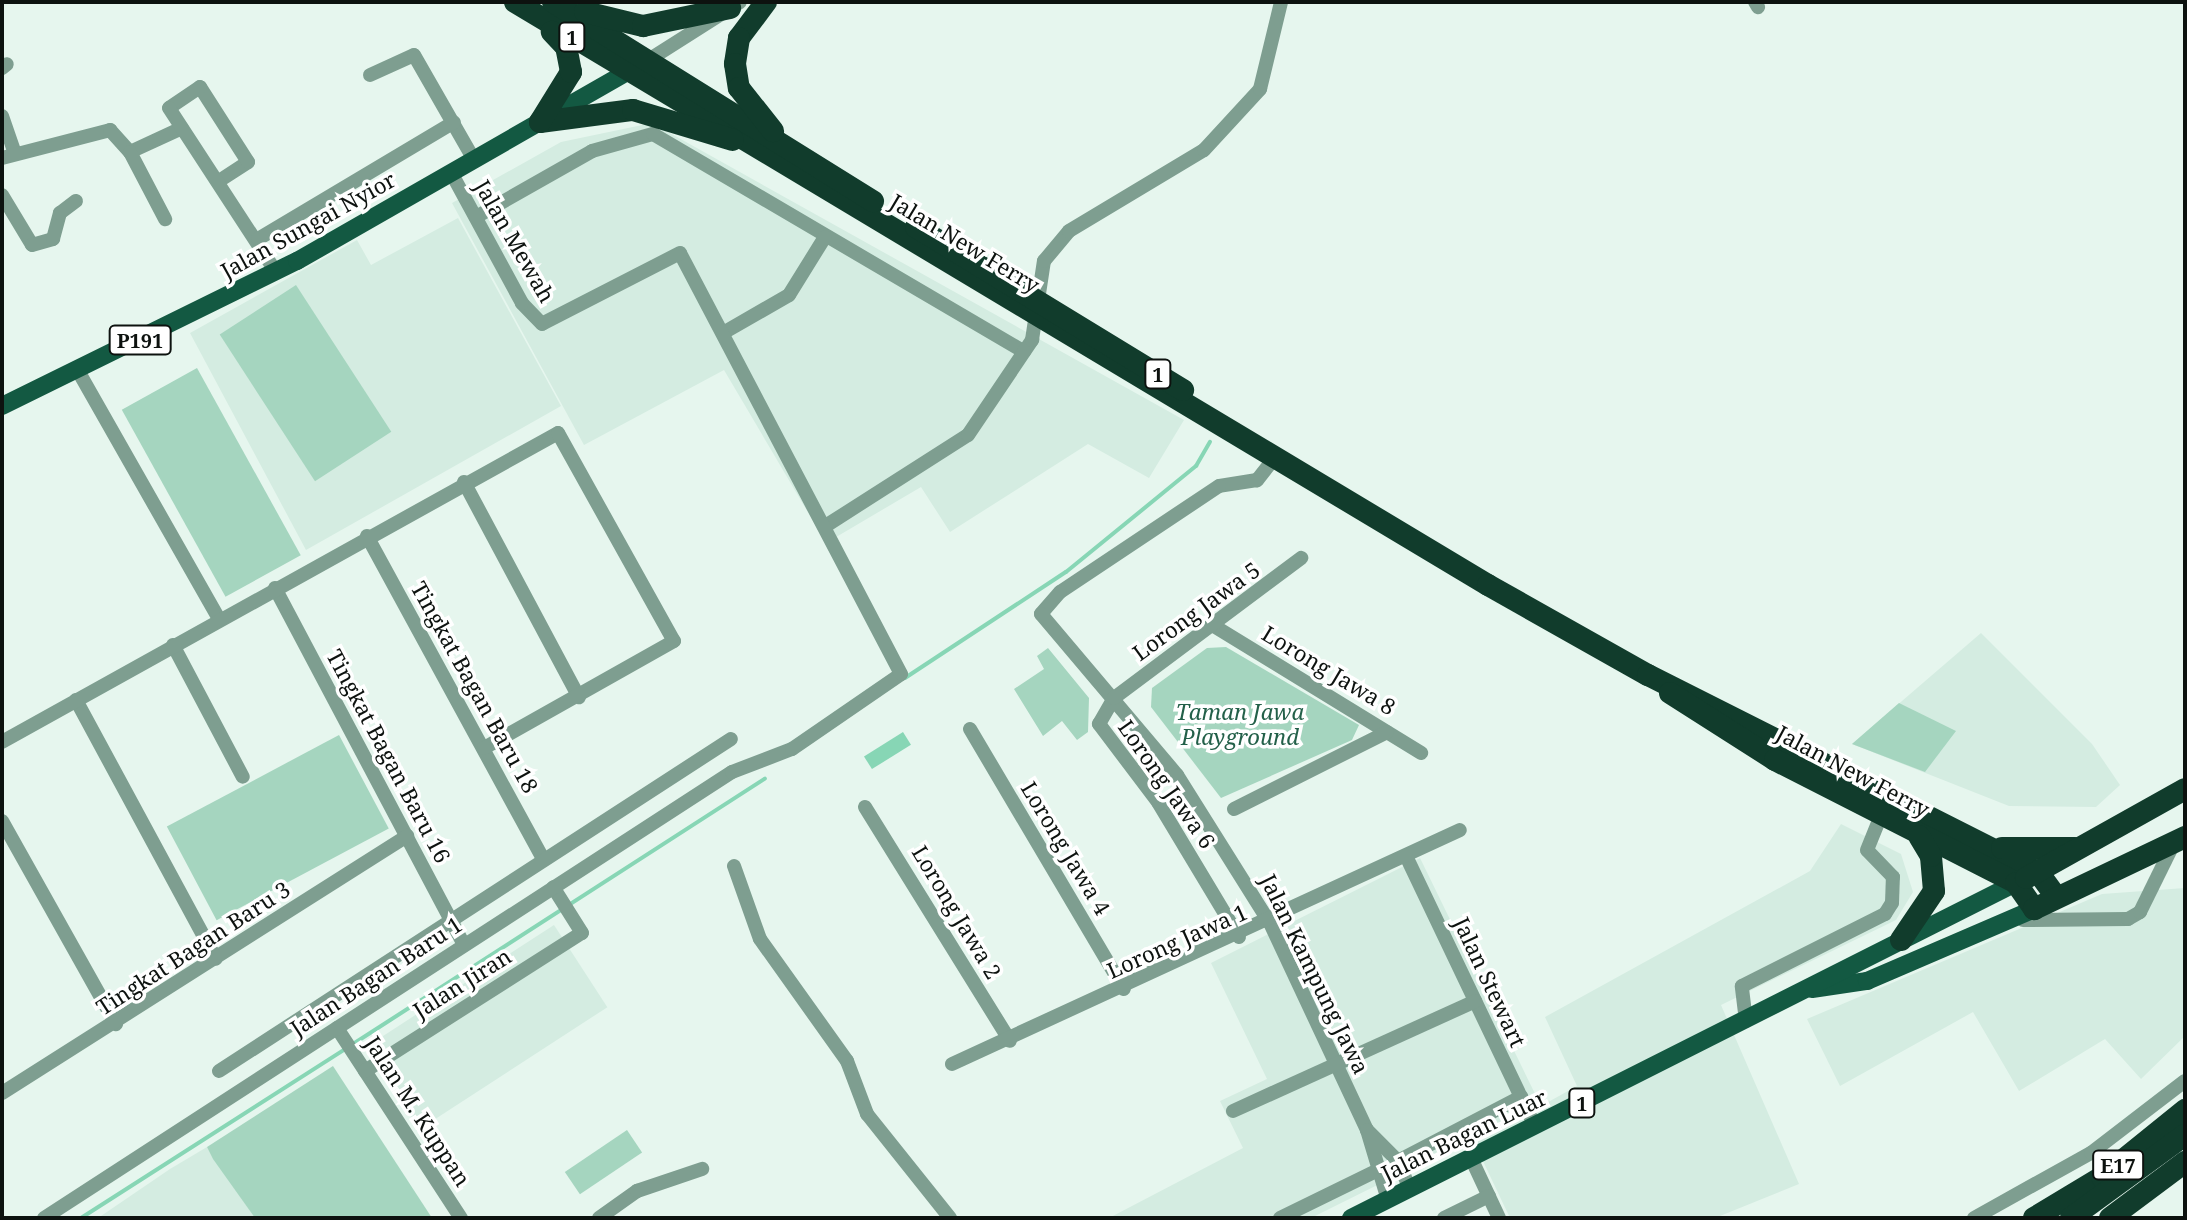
<!DOCTYPE html>
<style>
body{margin:0}
#map{position:relative;width:2187px;height:1220px;overflow:hidden;background:#e6f6ee;font-family:"Noto Serif",serif}
div>[style]{position:absolute}
.built>*{inset:0;background:#d4ece1;transform-origin:0 0}
.green>*{inset:0;background:#a5d5bf;transform-origin:0 0}
.water>*{inset:0;background:#87d6b5;transform-origin:0 0}
.stream>*{height:4px;margin:-2px;padding:0 2px;transform-origin:2px;border-radius:2px;background:#87d6b5}
.minor>*{height:14px;margin:-7px;padding:0 7px;transform-origin:7px;border-radius:7px;background:#7e9e90}
.major>*{height:18px;margin:-9px;padding:0 9px;transform-origin:9px;border-radius:9px;background:#135942}
.highway>*{height:22px;margin:-11px;padding:0 11px;transform-origin:11px;border-radius:11px;background:#113c2c}
span{translate:-50% -50%;white-space:nowrap;text-align:center;line-height:1.15;-webkit-text-stroke:7px #fff;paint-order:stroke}
.shield-label span{padding:2px 6px;background:#fff;border:2px solid;border-radius:6px;-webkit-text-stroke-width:0}
.shield-label{font-size:20px;color:#0d120f;font-weight:700}
.street-label{font-size:22px;color:#0d120f}
.park-label{font-size:22px;color:#236049;font-style:italic}
.frame{position:absolute;inset:0;border:4px solid #0d120f;pointer-events:none}
</style>
<div id="map">
<div class="built">
<div style="clip-path:polygon(652px 123px,1184px 420px,1149px 478px,1088px 444px,950px 532px,921px 487px,826px 543px,724px 370px,584px 445px,452px 203px,561px 142px)"></div>
<div style="clip-path:polygon(458px 218px,561px 406px,306px 550px,190px 333px,357px 240px,371px 265px)"></div>
<div style="clip-path:polygon(1981px 633px,2092px 744px,2120px 785px,2096px 807px,2009px 806px,1852px 744px)"></div>
<div style="clip-path:polygon(1841px 824px,1901px 854px,1913px 892px,1896px 920px,1721px 1005px,1799px 1184px,1715px 1218px,1510px 1218px,1472px 1138px,1311px 1218px,1109px 1218px,1243px 1148px,1220px 1101px,1267px 1079px,1211px 963px,1420px 858px,1541px 1106px,1577px 1086px,1545px 1017px,1810px 871px)"></div>
<div style="clip-path:polygon(2185px 888px,2185px 1036px,2141px 1079px,2105px 1039px,2019px 1091px,1973px 1012px,1840px 1086px,1807px 1019px,2102px 894px)"></div>
<div style="left:554px;top:925px;width:98px;height:224px;rotate:57deg"></div>
<div style="clip-path:polygon(207px 1147px,255px 1218px,98px 1218px,170px 1169px)"></div>
</div>
<div class="green">
<div style="left:296px;top:285px;width:175px;height:91px;rotate:57deg"></div>
<div style="left:197px;top:368px;width:214px;height:86px;rotate:61deg"></div>
<div style="clip-path:polygon(1226px 647px,1359px 725px,1352px 740px,1221px 798px,1151px 707px,1152px 688px,1207px 648px)"></div>
<div style="clip-path:polygon(1048px 648px,1089px 698px,1088px 732px,1077px 740px,1062px 721px,1043px 736px,1014px 689px,1044px 669px,1037px 656px)"></div>
<div style="clip-path:polygon(1899px 703px,1956px 731px,1925px 772px,1852px 744px)"></div>
<div style="left:339px;top:735px;width:106px;height:195px;rotate:62deg"></div>
<div style="clip-path:polygon(333px 1066px,432px 1218px,255px 1218px,213px 1159px,207px 1147px)"></div>
<div style="left:627px;top:1130px;width:27px;height:75px;rotate:56deg"></div>
</div>
<div class="water">
<div style="left:903px;top:732px;width:15px;height:46px;rotate:58deg"></div>
</div>
<div class="stream">
<div style="left:905px;top:678px;width:193px;rotate:-33.4deg"></div>
<div style="left:1066px;top:572px;width:168px;rotate:-39.2deg"></div>
<div style="left:1196px;top:466px;width:28px;rotate:-60deg"></div>
<div style="left:353px;top:1044px;width:490px;rotate:-32.8deg"></div>
<div style="left:81px;top:1218px;width:313px;rotate:-32.6deg"></div>
</div>
<div class="minor">
<div style="left:1755px;top:2px;width:6px;rotate:59deg"></div>
<div style="left:647px;top:61px;width:110px;rotate:-32.4deg"></div>
<div style="left:2px;top:68px;width:6px;rotate:-39deg"></div>
<div style="left:370px;top:75px;width:48px;rotate:-24.4deg"></div>
<div style="left:414px;top:55px;width:119px;rotate:60.2deg"></div>
<div style="left:2px;top:116px;width:39px;rotate:71deg"></div>
<div style="left:130px;top:152px;width:57px;rotate:-24.8deg"></div>
<div style="left:2px;top:158px;width:112px;rotate:-14.5deg"></div>
<div style="left:110px;top:130px;width:30px;rotate:48deg"></div>
<div style="left:130px;top:152px;width:76px;rotate:62.4deg"></div>
<div style="left:222px;top:179px;width:31px;rotate:-33deg"></div>
<div style="left:248px;top:162px;width:89px;rotate:-122.6deg"></div>
<div style="left:200px;top:87px;width:37px;rotate:146deg"></div>
<div style="left:169px;top:108px;width:196px;rotate:56.9deg"></div>
<div style="left:2px;top:195px;width:58px;rotate:59deg"></div>
<div style="left:32px;top:245px;width:22px;rotate:-16deg"></div>
<div style="left:53px;top:239px;width:27px;rotate:-75deg"></div>
<div style="left:60px;top:213px;width:20px;rotate:-37deg"></div>
<div style="left:476px;top:217px;width:133px;rotate:-29.6deg"></div>
<div style="left:592px;top:151px;width:63px;rotate:-15.6deg"></div>
<div style="left:653px;top:134px;width:430px;rotate:30.4deg"></div>
<div style="left:258px;top:239px;width:228px;rotate:-30.8deg"></div>
<div style="left:723px;top:333px;width:76px;rotate:-29.9deg"></div>
<div style="left:789px;top:295px;width:68px;rotate:-58.2deg"></div>
<div style="left:77px;top:369px;width:288px;rotate:60.4deg"></div>
<div style="left:1276px;top:456px;width:31px;rotate:128deg"></div>
<div style="left:1257px;top:480px;width:38px;rotate:171deg"></div>
<div style="left:1219px;top:486px;width:191px;rotate:146.3deg"></div>
<div style="left:1060px;top:592px;width:29px;rotate:131deg"></div>
<div style="left:1041px;top:614px;width:211px;rotate:49.8deg"></div>
<div style="left:1177px;top:775px;width:175px;rotate:57.9deg"></div>
<div style="left:1270px;top:923px;width:229px;rotate:64.9deg"></div>
<div style="left:1367px;top:1130px;width:73px;rotate:73.3deg"></div>
<div style="left:464px;top:482px;width:244px;rotate:61.9deg"></div>
<div style="left:827px;top:525px;width:167px;rotate:-32.6deg"></div>
<div style="left:968px;top:435px;width:115px;rotate:-56deg"></div>
<div style="left:1032px;top:340px;width:80px;rotate:-81.4deg"></div>
<div style="left:1044px;top:261px;width:39px;rotate:-50deg"></div>
<div style="left:1069px;top:231px;width:157px;rotate:-31deg"></div>
<div style="left:1204px;top:150px;width:83px;rotate:-47.4deg"></div>
<div style="left:1260px;top:89px;width:89px;rotate:-76.4deg"></div>
<div style="left:367px;top:536px;width:369px;rotate:61.4deg"></div>
<div style="left:275px;top:588px;width:404px;rotate:62.1deg"></div>
<div style="left:1214px;top:626px;width:243px;rotate:31.5deg"></div>
<div style="left:173px;top:645px;width:149px;rotate:62.1deg"></div>
<div style="left:76px;top:700px;width:294px;rotate:61.6deg"></div>
<div style="left:970px;top:729px;width:302px;rotate:59.4deg"></div>
<div style="left:2px;top:742px;width:636px;rotate:-29.06deg"></div>
<div style="left:558px;top:433px;width:238px;rotate:60.9deg"></div>
<div style="left:674px;top:641px;width:218px;rotate:150.6deg"></div>
<div style="left:865px;top:807px;width:275px;rotate:58.2deg"></div>
<div style="left:1234px;top:809px;width:171px;rotate:-26.7deg"></div>
<div style="left:2px;top:821px;width:233px;rotate:60.7deg"></div>
<div style="left:1406px;top:856px;width:300px;rotate:64.5deg"></div>
<div style="left:734px;top:866px;width:77px;rotate:70.4deg"></div>
<div style="left:760px;top:939px;width:150px;rotate:54.5deg"></div>
<div style="left:847px;top:1061px;width:57px;rotate:69.3deg"></div>
<div style="left:867px;top:1114px;width:133px;rotate:51.4deg"></div>
<div style="left:2023px;top:920px;width:105px;rotate:-0.5deg"></div>
<div style="left:2128px;top:919px;width:14px;rotate:-30deg"></div>
<div style="left:2140px;top:912px;width:79px;rotate:-63.8deg"></div>
<div style="left:1239px;top:937px;width:157px;rotate:-121deg"></div>
<div style="left:1158px;top:802px;width:98px;rotate:-127.1deg"></div>
<div style="left:1099px;top:724px;width:30px;rotate:-60deg"></div>
<div style="left:1114px;top:698px;width:234px;rotate:-36.8deg"></div>
<div style="left:1746px;top:1021px;width:35px;rotate:-97deg"></div>
<div style="left:1742px;top:986px;width:160px;rotate:-26.7deg"></div>
<div style="left:1885px;top:914px;width:13px;rotate:-58deg"></div>
<div style="left:1892px;top:903px;width:26px;rotate:-88deg"></div>
<div style="left:1893px;top:877px;width:37px;rotate:-134deg"></div>
<div style="left:1867px;top:850px;width:35px;rotate:-68deg"></div>
<div style="left:337px;top:1028px;width:227px;rotate:56.9deg"></div>
<div style="left:952px;top:1064px;width:559px;rotate:-24.73deg"></div>
<div style="left:219px;top:1071px;width:610px;rotate:-32.96deg"></div>
<div style="left:365px;top:1071px;width:257px;rotate:-32.5deg"></div>
<div style="left:582px;top:933px;width:54px;rotate:-122.2deg"></div>
<div style="left:2px;top:1093px;width:480px;rotate:-32.4deg"></div>
<div style="left:1233px;top:1111px;width:266px;rotate:-24.4deg"></div>
<div style="left:1367px;top:1130px;width:44px;rotate:45deg"></div>
<div style="left:1398px;top:1161px;width:30px;rotate:67deg"></div>
<div style="left:1471px;top:1158px;width:66px;rotate:65deg"></div>
<div style="left:1398px;top:1161px;width:139px;rotate:-27.5deg"></div>
<div style="left:44px;top:1218px;width:820px;rotate:-32.95deg"></div>
<div style="left:732px;top:772px;width:64px;rotate:-21deg"></div>
<div style="left:792px;top:749px;width:132px;rotate:-34.5deg"></div>
<div style="left:901px;top:674px;width:475px;rotate:-117.7deg"></div>
<div style="left:680px;top:253px;width:155px;rotate:152.8deg"></div>
<div style="left:542px;top:324px;width:29px;rotate:-134deg"></div>
<div style="left:522px;top:303px;width:149px;rotate:-118.5deg"></div>
<div style="left:599px;top:1218px;width:47px;rotate:-35.4deg"></div>
<div style="left:637px;top:1191px;width:69px;rotate:-18.7deg"></div>
<div style="left:1280px;top:1218px;width:107px;rotate:-26.1deg"></div>
<div style="left:1444px;top:1218px;width:50px;rotate:-26.1deg"></div>
<div style="left:1974px;top:1218px;width:134px;rotate:-29.1deg"></div>
<div style="left:2091px;top:1153px;width:118px;rotate:-37.5deg"></div>
</div>
<div class="major">
<div style="left:2px;top:406px;width:329px;rotate:-26.2deg"></div>
<div style="left:297px;top:261px;width:393px;rotate:-29.8deg"></div>
<div style="left:1812px;top:989px;width:56px;rotate:-8.3deg"></div>
<div style="left:1867px;top:981px;width:182px;rotate:-23.3deg"></div>
<div style="left:1351px;top:1218px;width:745px;rotate:-26.74deg"></div>
</div>
<div class="highway">
<div style="left:515px;top:2px;width:1134px;rotate:30.93deg"></div>
<div style="left:1488px;top:585px;width:184px;rotate:29.4deg"></div>
<div style="left:1648px;top:675px;width:437px;rotate:26.8deg"></div>
<div style="left:2038px;top:872px;width:31px;rotate:54deg"></div>
<div style="left:553px;top:2px;width:377px;rotate:31.9deg"></div>
<div style="left:766px;top:2px;width:45px;rotate:126.9deg"></div>
<div style="left:739px;top:38px;width:26px;rotate:99deg"></div>
<div style="left:735px;top:64px;width:24px;rotate:81deg"></div>
<div style="left:739px;top:88px;width:55px;rotate:51.7deg"></div>
<div style="left:585px;top:12px;width:60px;rotate:13.6deg"></div>
<div style="left:643px;top:26px;width:89px;rotate:-11.7deg"></div>
<div style="left:540px;top:122px;width:94px;rotate:-7.4deg"></div>
<div style="left:633px;top:110px;width:104px;rotate:16.7deg"></div>
<div style="left:540px;top:122px;width:59px;rotate:-58.2deg"></div>
<div style="left:571px;top:72px;width:25px;rotate:-101deg"></div>
<div style="left:566px;top:47px;width:21px;rotate:-133deg"></div>
<div style="left:916px;top:227px;width:313px;rotate:31.4deg"></div>
<div style="left:1670px;top:693px;width:125px;rotate:32.5deg"></div>
<div style="left:1775px;top:760px;width:271px;rotate:27deg"></div>
<div style="left:2016px;top:883px;width:32px;rotate:55deg"></div>
<div style="left:2034px;top:909px;width:167px;rotate:-25.5deg"></div>
<div style="left:2002px;top:848px;width:73px"></div>
<div style="left:2026px;top:878px;width:182px;rotate:-29.2deg"></div>
<div style="left:1901px;top:940px;width:59px;rotate:-56deg"></div>
<div style="left:1934px;top:891px;width:35px;rotate:-95deg"></div>
<div style="left:1931px;top:856px;width:23px;rotate:-121deg"></div>
<div style="left:2034px;top:1218px;width:79px;rotate:-31.1deg"></div>
<div style="left:2102px;top:1177px;width:107px;rotate:-38.9deg"></div>
<div style="left:2071px;top:1218px;width:141px;rotate:-36.1deg"></div>
<div style="left:2110px;top:1218px;width:94px;rotate:-36.7deg"></div>
</div>
<div class="shield-label">
<span style="left:572px;top:37px">1</span>
<span style="left:140px;top:340px">P191</span>
<span style="left:1158px;top:374px">1</span>
<span style="left:1582px;top:1103px">1</span>
<span style="left:2118px;top:1165px">E17</span>
</div>
<div class="street-label">
<span style="left:308px;top:225px;rotate:-29deg">Jalan Sungai Nyior</span>
<span style="left:515px;top:241px;rotate:60deg">Jalan Mewah</span>
<span style="left:965px;top:243px;rotate:31deg">Jalan New Ferry</span>
<span style="left:1196px;top:611px;rotate:-36deg">Lorong Jawa 5</span>
<span style="left:1329px;top:670px;rotate:31deg">Lorong Jawa 8</span>
<span style="left:475px;top:687px;rotate:61deg">Tingkat Bagan Baru 18</span>
<span style="left:389px;top:756px;rotate:62deg">Tingkat Bagan Baru 16</span>
<span style="left:1853px;top:771px;rotate:28deg">Jalan New Ferry</span>
<span style="left:1167px;top:784px;rotate:55deg">Lorong Jawa 6</span>
<span style="left:1066px;top:848px;rotate:59deg">Lorong Jawa 4</span>
<span style="left:957px;top:912px;rotate:59deg">Lorong Jawa 2</span>
<span style="left:1177px;top:941px;rotate:-24deg">Lorong Jawa 1</span>
<span style="left:193px;top:948px;rotate:-33deg">Tingkat Bagan Baru 3</span>
<span style="left:1315px;top:974px;rotate:64deg">Jalan Kampung Jawa</span>
<span style="left:376px;top:976px;rotate:-33deg">Jalan Bagan Baru 1</span>
<span style="left:1490px;top:982px;rotate:65deg">Jalan Stewart</span>
<span style="left:462px;top:983px;rotate:-32deg">Jalan Jiran</span>
<span style="left:418px;top:1111px;rotate:57deg">Jalan M. Kuppan</span>
<span style="left:1464px;top:1135px;rotate:-26deg">Jalan Bagan Luar</span>
</div>
<div class="park-label">
<span style="left:1240px;top:724px">Taman Jawa<br>Playground</span>
</div>
<div class="frame"></div>
</div>
